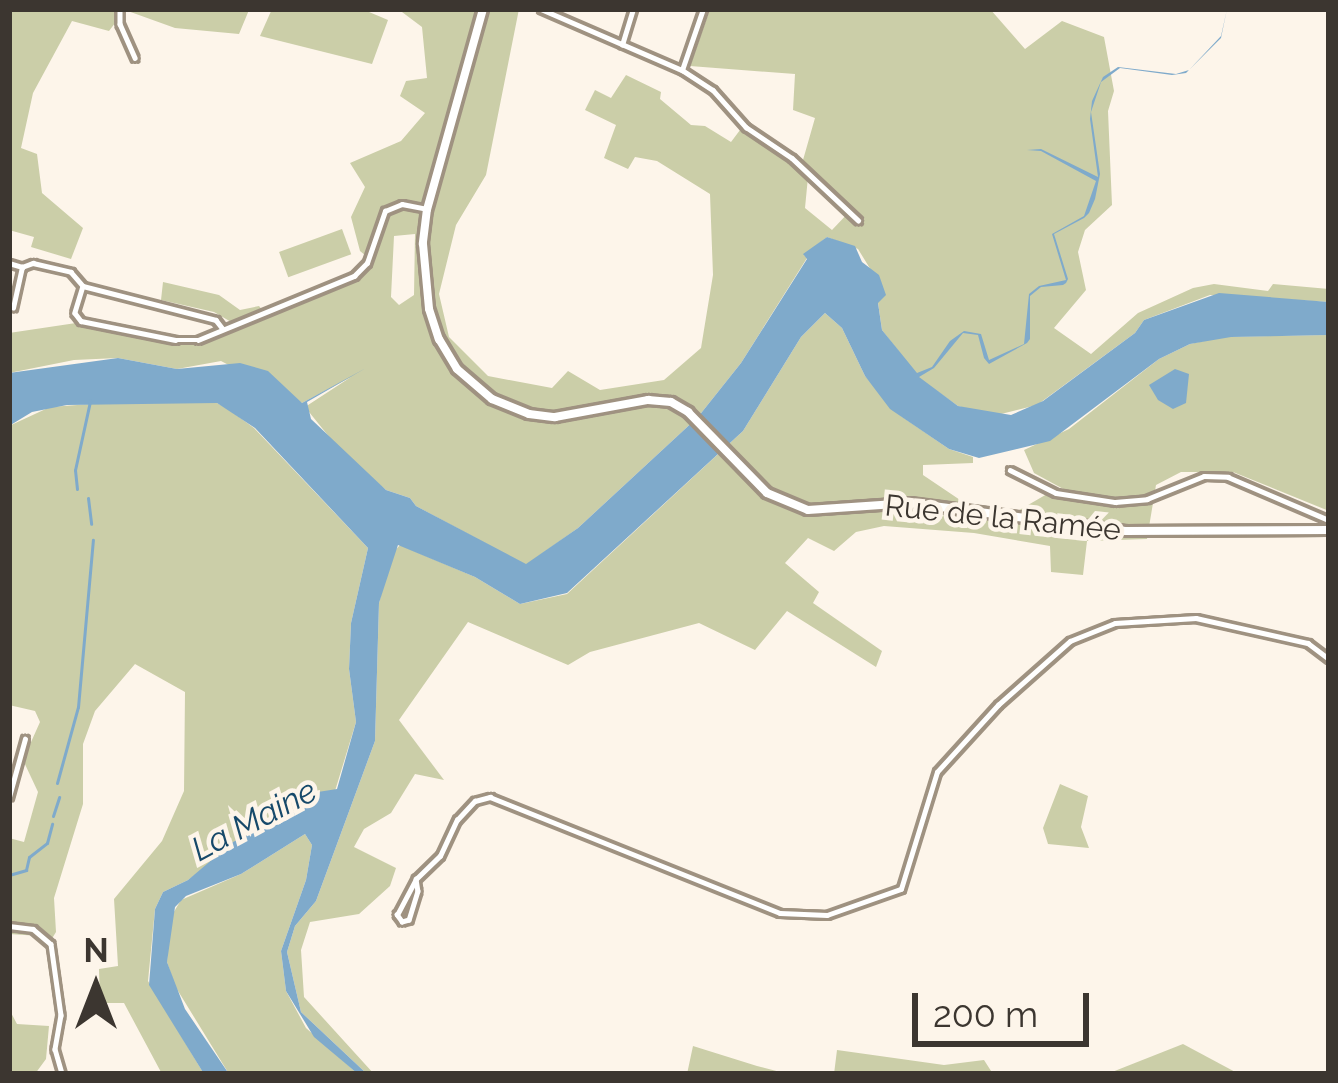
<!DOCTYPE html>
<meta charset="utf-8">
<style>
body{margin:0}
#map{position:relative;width:1338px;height:1083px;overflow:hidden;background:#fdf5ea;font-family:Raleway,sans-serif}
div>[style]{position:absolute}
.green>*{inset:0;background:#cbcea8;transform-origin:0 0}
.water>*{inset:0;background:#7faacb}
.stream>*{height:3px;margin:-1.5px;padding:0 1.5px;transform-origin:1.5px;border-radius:1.5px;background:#7faacb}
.roads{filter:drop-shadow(3px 0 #9f9281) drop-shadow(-3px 0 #9f9281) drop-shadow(0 3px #9f9281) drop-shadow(0 -3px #9f9281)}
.minor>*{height:4.5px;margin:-2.25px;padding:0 2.25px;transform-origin:2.25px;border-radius:2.25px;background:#fff}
.secondary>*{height:8px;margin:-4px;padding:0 4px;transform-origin:4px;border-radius:4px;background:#fff}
span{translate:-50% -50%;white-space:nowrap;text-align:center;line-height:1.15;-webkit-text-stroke:9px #fdf5ea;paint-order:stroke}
.street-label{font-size:30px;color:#3c3630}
.water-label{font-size:33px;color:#16496a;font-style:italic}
.frame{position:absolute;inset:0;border:12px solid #3c3630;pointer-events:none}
.north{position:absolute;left:36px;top:927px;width:120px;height:120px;-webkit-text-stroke:9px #fdf5ea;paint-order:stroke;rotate:0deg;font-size:33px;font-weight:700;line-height:48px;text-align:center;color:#3c3630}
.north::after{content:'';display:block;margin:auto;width:42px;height:54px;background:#3c3630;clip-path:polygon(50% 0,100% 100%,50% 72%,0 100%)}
.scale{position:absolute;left:912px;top:993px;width:177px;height:54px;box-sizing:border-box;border:6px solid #3c3630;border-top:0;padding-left:15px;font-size:36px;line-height:42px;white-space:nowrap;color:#3c3630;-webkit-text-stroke:9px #fdf5ea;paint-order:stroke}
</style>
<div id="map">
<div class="green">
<div style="clip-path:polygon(9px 9px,249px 10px,239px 34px,175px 28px,125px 10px,109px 31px,72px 21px,33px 93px,21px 148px,37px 154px,42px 193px,83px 228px,71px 259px,31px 247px,34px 237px,9px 230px)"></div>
<div style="clip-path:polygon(272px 9px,362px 9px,388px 20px,372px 64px,260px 36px)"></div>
<div style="clip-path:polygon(evenodd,398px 9px,519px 9px,486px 175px,456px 225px,439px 294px,449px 337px,488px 376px,552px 388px,568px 371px,600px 390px,664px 380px,701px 348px,713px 275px,710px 194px,657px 161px,635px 157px,628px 169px,604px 158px,616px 125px,585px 110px,595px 90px,611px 98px,626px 75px,661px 92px,660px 99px,691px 125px,705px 126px,731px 142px,740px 130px,788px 160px,808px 177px,805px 208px,832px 230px,851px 210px,803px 160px,815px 118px,793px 110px,795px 74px,690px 66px,710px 9px,990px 9px,1025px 49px,1062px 21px,1104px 37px,1114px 91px,1108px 111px,1112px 205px,1085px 230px,1078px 252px,1086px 290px,1054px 328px,1091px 354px,1138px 313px,1193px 288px,1214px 284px,1268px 291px,1273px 284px,1329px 289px,1329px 302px,1210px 295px,1144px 320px,1135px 333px,1037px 405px,993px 416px,958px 406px,920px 379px,882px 330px,874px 275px,858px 249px,827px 237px,804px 255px,807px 258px,741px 363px,698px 417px,578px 528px,526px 565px,416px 506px,410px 498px,386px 490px,343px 454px,305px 407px,351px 377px,302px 403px,221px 361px,177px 369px,118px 358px,74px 360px,9px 373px,9px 333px,76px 323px,188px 344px,238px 326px,214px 312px,161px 300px,163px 282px,219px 295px,240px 310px,259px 306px,268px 317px,356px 278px,372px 261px,360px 251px,351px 217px,365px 187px,350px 163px,401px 141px,425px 113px,400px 96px,406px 81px,427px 78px,422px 27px,398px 9px,415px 234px,414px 295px,399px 305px,391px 297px,394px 236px,415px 234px)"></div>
<div style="left:342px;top:229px;width:27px;height:67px;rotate:70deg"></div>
<div style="clip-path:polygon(825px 313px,842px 328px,865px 376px,901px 416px,949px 449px,973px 457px,973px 463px,923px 465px,923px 475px,969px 506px,1016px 512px,1047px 494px,1067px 491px,1034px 473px,1024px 450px,1069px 429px,1159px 359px,1190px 344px,1222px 337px,1329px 335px,1329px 511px,1233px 472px,1181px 472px,1156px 485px,1147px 539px,1087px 541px,1083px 575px,1051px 572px,1050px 546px,974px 533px,884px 526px,856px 532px,834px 551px,808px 538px,785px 563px,819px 592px,813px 603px,882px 651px,876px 667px,787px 611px,755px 650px,699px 623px,590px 652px,568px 665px,468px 622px,399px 720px,444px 780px,415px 774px,391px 813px,364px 829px,354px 847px,396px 868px,390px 886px,359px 914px,310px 922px,301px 950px,304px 997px,374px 1074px,367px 1074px,301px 1012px,287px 952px,295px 926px,316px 901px,375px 741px,379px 603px,391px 555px,400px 545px,475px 577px,520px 604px,567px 594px,743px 431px,801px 337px)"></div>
<div style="clip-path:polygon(118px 402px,217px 403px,228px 409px,254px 428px,368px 548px,351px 623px,349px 669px,356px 722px,335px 791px,306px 794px,306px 806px,263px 824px,188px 880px,163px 892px,155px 909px,148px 981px,204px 1074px,162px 1074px,124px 1003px,100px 1003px,99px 969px,118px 966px,114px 899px,162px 841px,184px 791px,185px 692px,135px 664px,95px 711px,83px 744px,83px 804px,54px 898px,56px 932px,48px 945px,40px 936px,9px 934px,9px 838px,24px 842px,38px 792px,23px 760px,40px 722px,35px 711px,9px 705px,9px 426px,50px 407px)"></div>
<div style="clip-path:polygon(1060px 784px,1088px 796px,1081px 827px,1089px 848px,1048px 844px,1043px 828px)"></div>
<div style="clip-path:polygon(305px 834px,312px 845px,306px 880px,281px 951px,286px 991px,306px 1028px,358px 1074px,229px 1074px,175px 986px,167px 962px,169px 920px,181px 900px,241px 874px)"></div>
<div style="clip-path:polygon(9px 1009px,17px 1024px,49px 1026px,46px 1059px,35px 1074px,9px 1074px)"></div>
<div style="clip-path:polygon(1183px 1044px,1239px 1074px,1107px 1074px)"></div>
<div style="clip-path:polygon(693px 1046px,757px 1066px,788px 1074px,687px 1074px)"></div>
<div style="clip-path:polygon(837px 1050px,944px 1065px,984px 1060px,993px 1074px,834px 1074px)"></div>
</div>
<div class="water">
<div style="clip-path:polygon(1227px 9px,1221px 38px,1186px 73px,1172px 75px,1120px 68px,1101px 82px,1091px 112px,1100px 174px,1095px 199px,1089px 213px,1084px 218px,1054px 234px,1068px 279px,1066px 283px,1063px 285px,1041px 287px,1030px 296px,1030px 339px,1027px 343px,989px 364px,984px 358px,978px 335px,963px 333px,934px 368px,919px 377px,958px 406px,1011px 415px,1043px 401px,1135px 333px,1144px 320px,1219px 293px,1329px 302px,1329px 335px,1231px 337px,1190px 344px,1159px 359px,1050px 441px,979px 458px,949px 449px,890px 409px,865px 376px,842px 328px,825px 313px,801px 337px,743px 431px,567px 593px,520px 604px,475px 577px,398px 545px,379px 603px,375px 741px,316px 901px,295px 926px,287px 952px,301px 1012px,367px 1074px,358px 1074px,314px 1037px,286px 991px,281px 951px,306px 880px,312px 845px,305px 834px,241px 874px,186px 896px,175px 907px,167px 962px,185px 1009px,229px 1074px,204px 1074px,149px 985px,155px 909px,163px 892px,188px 880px,233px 842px,306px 806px,305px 794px,337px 789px,356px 722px,349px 669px,351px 623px,368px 548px,255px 428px,217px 403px,67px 405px,32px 412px,9px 426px,9px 373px,118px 358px,177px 369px,240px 363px,268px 371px,302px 403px,366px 368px,307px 402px,311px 419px,386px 490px,410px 498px,416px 506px,526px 564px,578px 528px,698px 417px,741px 363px,807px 259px,803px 254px,827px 237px,855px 246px,862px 262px,879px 275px,886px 295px,878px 303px,882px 330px,917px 373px,932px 367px,950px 341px,964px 331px,981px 334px,989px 360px,1024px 344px,1029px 294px,1039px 286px,1066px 280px,1052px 234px,1084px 216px,1096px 181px,1041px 151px,1027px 150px,1041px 149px,1098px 177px,1090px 119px,1092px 101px,1103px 77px,1118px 67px,1176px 74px,1189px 70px,1221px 36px)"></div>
<div style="clip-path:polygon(1175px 369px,1189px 374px,1186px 403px,1173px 409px,1158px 400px,1149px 385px)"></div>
</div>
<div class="stream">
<div style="left:77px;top:489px;width:19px;rotate:-96deg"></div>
<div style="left:75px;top:470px;width:71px;rotate:-77.7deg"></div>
<div style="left:88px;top:498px;width:26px;rotate:83deg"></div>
<div style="left:57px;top:783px;width:79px;rotate:-74.6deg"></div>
<div style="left:78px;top:707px;width:168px;rotate:-84.9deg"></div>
<div style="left:53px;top:816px;width:20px;rotate:-72deg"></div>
<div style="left:9px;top:875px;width:18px;rotate:-16deg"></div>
<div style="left:26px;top:870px;width:13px;rotate:-77deg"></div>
<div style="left:29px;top:857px;width:23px;rotate:-38deg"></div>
<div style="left:47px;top:843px;width:20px;rotate:-75deg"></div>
</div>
<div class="roads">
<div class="minor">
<div style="left:120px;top:9px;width:15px;rotate:90deg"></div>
<div style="left:120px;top:24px;width:37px;rotate:66deg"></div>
<div style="left:541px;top:9px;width:154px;rotate:23.4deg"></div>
<div style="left:682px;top:70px;width:37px;rotate:33deg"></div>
<div style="left:713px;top:90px;width:50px;rotate:48.3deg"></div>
<div style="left:746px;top:127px;width:55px;rotate:34deg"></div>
<div style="left:792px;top:158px;width:91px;rotate:43.2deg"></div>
<div style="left:622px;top:45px;width:38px;rotate:-73deg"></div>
<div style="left:682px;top:70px;width:65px;rotate:-71deg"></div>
<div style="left:9px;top:263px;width:14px;rotate:17deg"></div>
<div style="left:83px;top:286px;width:137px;rotate:14.3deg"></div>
<div style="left:216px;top:320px;width:11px;rotate:52deg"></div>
<div style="left:13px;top:308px;width:42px;rotate:-77.6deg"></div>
<div style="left:22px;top:267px;width:12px;rotate:-20deg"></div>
<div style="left:33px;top:263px;width:39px;rotate:13deg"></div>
<div style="left:71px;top:272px;width:18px;rotate:49deg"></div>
<div style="left:83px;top:286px;width:28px;rotate:107deg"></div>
<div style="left:75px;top:313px;width:10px;rotate:53deg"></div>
<div style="left:81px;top:321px;width:96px;rotate:11.4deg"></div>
<div style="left:175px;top:340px;width:23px"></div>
<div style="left:198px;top:340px;width:169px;rotate:-22.3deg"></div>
<div style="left:354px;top:276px;width:18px;rotate:-45deg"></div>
<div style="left:367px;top:263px;width:55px;rotate:-70.9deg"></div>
<div style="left:385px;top:211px;width:18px;rotate:-22deg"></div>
<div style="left:402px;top:204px;width:25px;rotate:11deg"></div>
<div style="left:1010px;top:470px;width:51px;rotate:26.6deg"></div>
<div style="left:1056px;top:493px;width:60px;rotate:8.7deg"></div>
<div style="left:1115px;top:502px;width:32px;rotate:-5deg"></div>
<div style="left:1147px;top:499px;width:61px;rotate:-22deg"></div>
<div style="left:1204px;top:476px;width:24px;rotate:2deg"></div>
<div style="left:1228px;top:477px;width:110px;rotate:23.1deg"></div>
<div style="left:9px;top:797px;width:60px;rotate:-74.6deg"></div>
<div style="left:416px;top:879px;width:12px;rotate:81deg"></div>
<div style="left:418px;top:891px;width:30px;rotate:107deg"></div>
<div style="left:409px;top:920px;width:7px;rotate:164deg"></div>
<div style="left:402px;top:922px;width:9px;rotate:-126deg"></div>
<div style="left:397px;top:915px;width:41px;rotate:-62.2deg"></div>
<div style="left:416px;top:879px;width:33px;rotate:-44deg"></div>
<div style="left:440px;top:856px;width:40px;rotate:-65deg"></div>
<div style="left:457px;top:820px;width:26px;rotate:-47deg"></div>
<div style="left:475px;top:801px;width:16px;rotate:-15deg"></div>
<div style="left:490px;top:797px;width:312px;rotate:21.8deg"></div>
<div style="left:780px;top:913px;width:47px;rotate:2.4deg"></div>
<div style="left:827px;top:915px;width:78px;rotate:-19.4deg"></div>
<div style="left:901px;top:889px;width:122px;rotate:-72.9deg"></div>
<div style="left:937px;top:772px;width:91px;rotate:-47.7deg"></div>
<div style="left:998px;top:705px;width:96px;rotate:-41.6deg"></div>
<div style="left:1070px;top:641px;width:48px;rotate:-21.8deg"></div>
<div style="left:1115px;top:623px;width:81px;rotate:-3.5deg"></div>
<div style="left:1196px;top:618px;width:115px;rotate:12.6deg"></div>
<div style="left:1308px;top:643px;width:26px;rotate:37deg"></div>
<div style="left:9px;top:926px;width:24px;rotate:7deg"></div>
<div style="left:33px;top:929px;width:23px;rotate:40deg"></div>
<div style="left:51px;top:944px;width:72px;rotate:82deg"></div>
<div style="left:61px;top:1015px;width:35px;rotate:100deg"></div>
<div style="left:55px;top:1049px;width:26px;rotate:74deg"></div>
</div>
<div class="secondary">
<div style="left:483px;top:9px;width:208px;rotate:105.6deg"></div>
<div style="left:427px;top:209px;width:35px;rotate:97deg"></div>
<div style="left:423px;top:244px;width:65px;rotate:84.7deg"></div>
<div style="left:429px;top:309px;width:32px;rotate:72deg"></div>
<div style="left:439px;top:339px;width:35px;rotate:59deg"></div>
<div style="left:457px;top:369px;width:46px;rotate:40.6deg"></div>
<div style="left:492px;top:399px;width:40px;rotate:22deg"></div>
<div style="left:529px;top:414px;width:26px;rotate:7deg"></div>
<div style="left:555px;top:417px;width:95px;rotate:-10.4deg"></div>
<div style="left:648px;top:400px;width:23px;rotate:5deg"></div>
<div style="left:671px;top:402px;width:20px;rotate:30deg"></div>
<div style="left:688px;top:412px;width:113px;rotate:45.7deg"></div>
<div style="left:767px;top:493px;width:44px;rotate:22.5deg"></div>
<div style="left:808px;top:510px;width:102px;rotate:-3.9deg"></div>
<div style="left:910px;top:503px;width:217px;rotate:7.4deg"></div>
<div style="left:1125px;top:531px;width:204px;rotate:-0.3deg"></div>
</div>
</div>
<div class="street-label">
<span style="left:1003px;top:518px;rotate:6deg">Rue de la Ramée</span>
</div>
<div class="water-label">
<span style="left:254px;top:820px;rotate:-28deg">La Maine</span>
</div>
<div class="frame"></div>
<div class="north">N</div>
<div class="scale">200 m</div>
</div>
